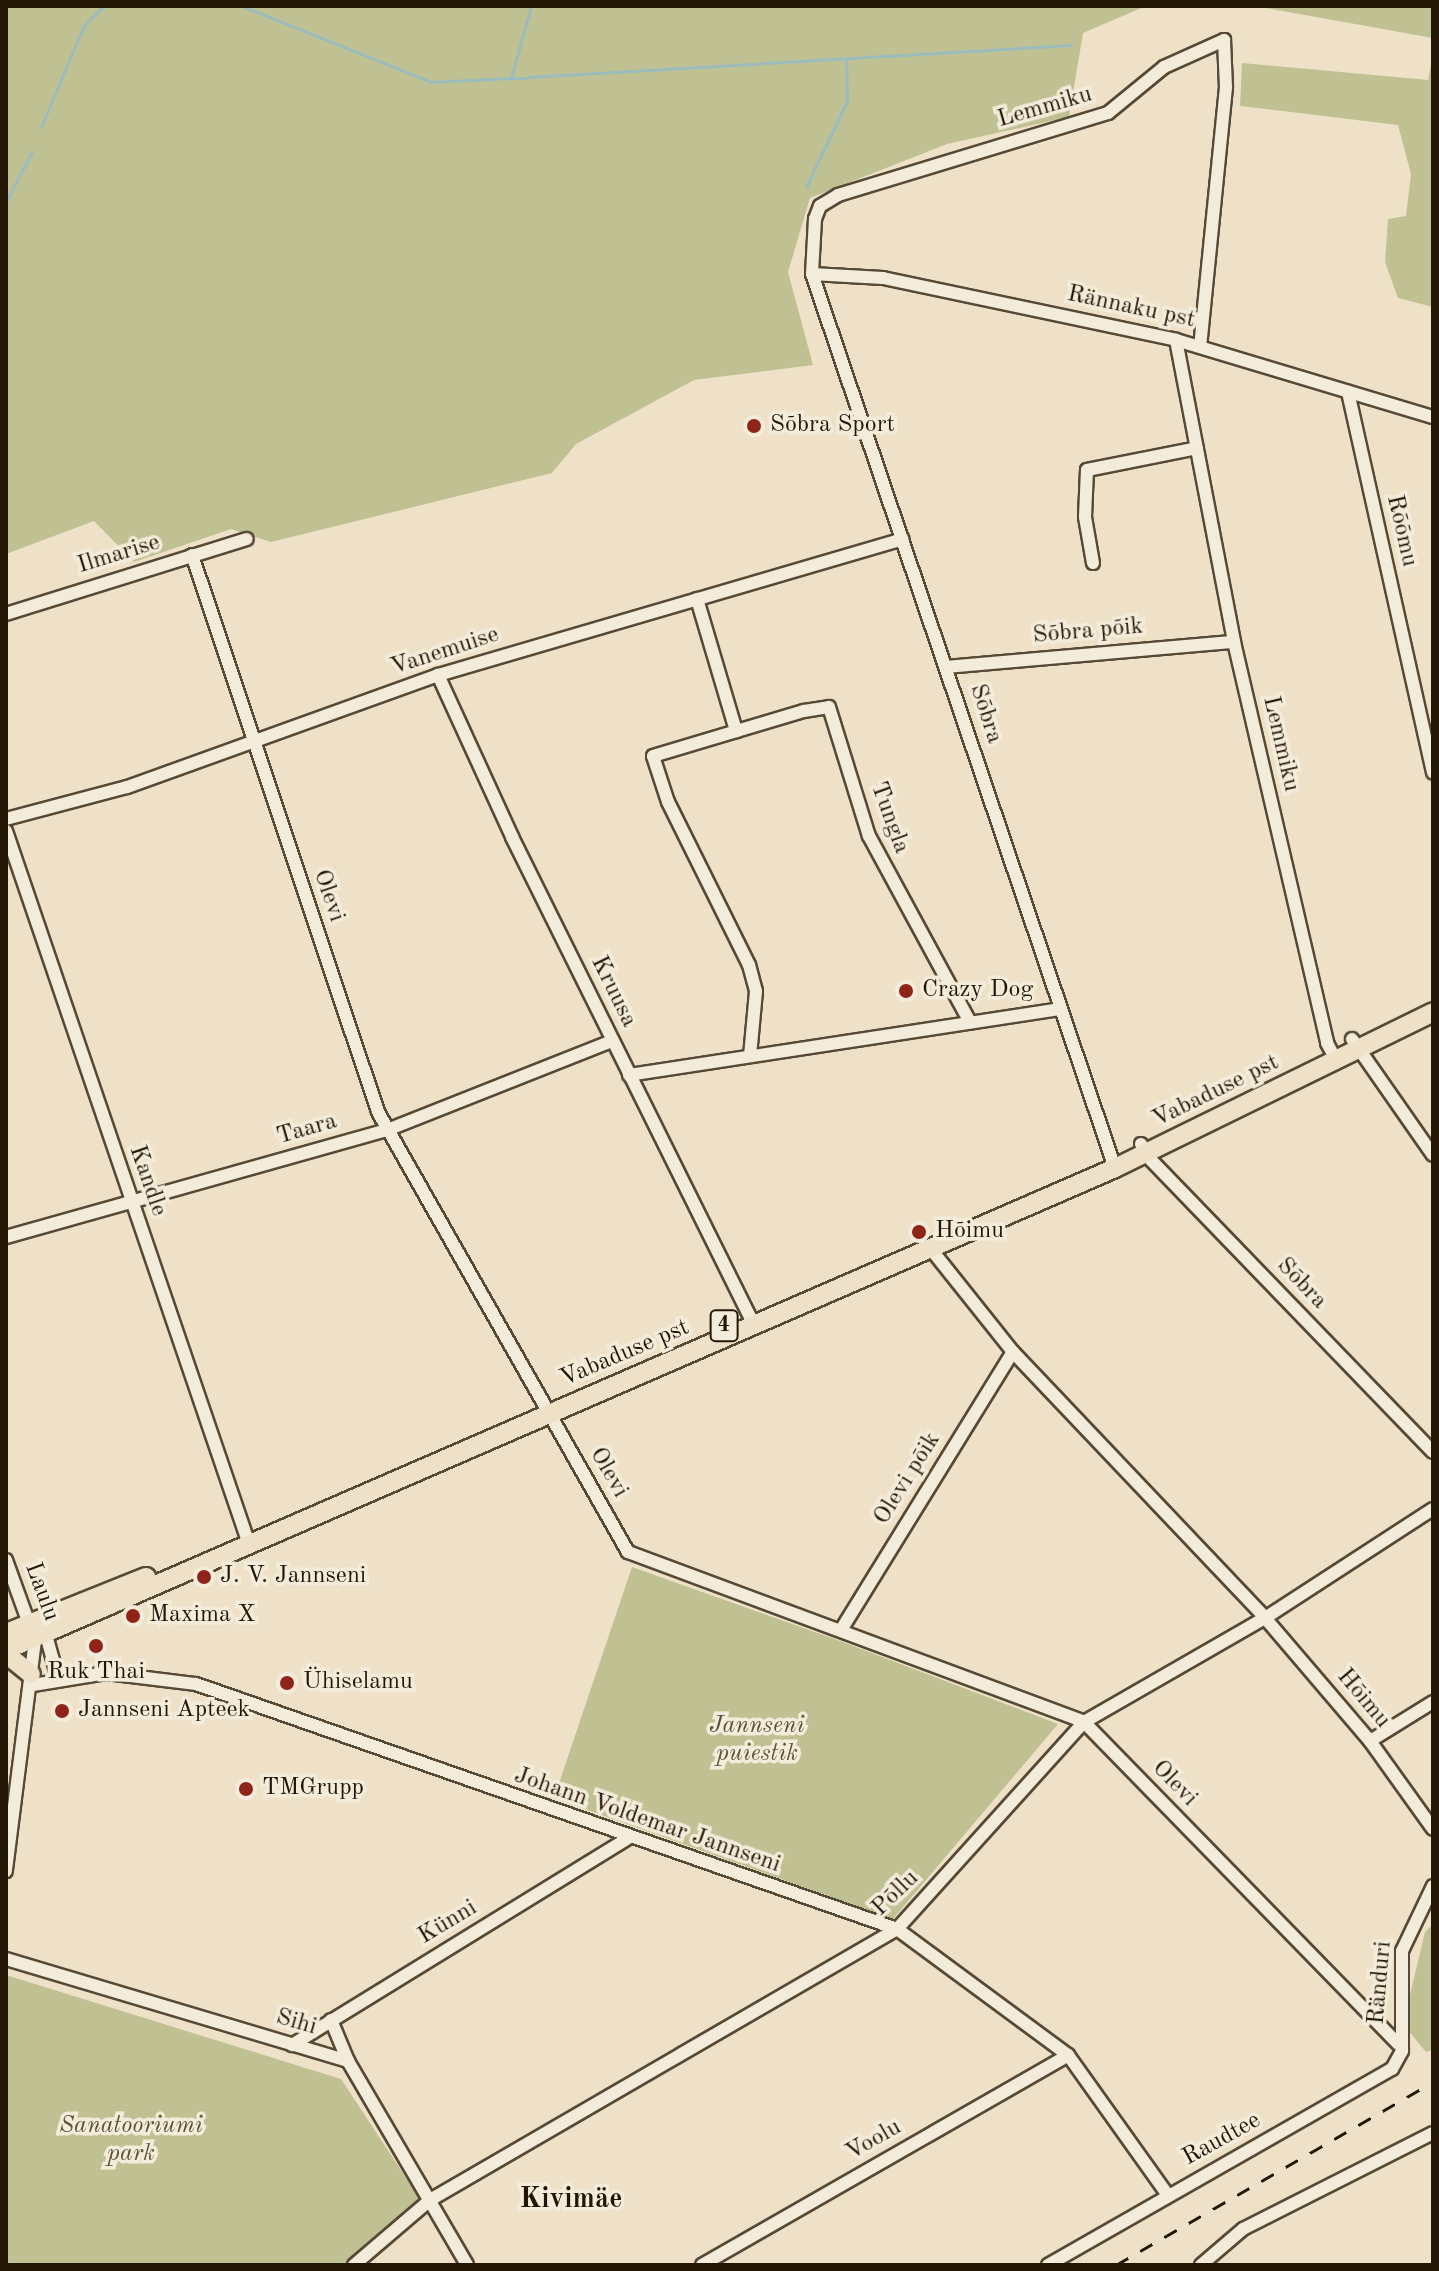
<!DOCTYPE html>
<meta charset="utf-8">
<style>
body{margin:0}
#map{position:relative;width:1439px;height:2271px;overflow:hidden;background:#eee1c8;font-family:"Old Standard TT",serif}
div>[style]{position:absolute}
.green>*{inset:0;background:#bfc192}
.stream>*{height:3px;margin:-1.5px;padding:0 1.5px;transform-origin:1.5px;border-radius:1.5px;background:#9bbcbd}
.roads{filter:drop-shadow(2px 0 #564935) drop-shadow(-2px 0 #564935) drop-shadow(0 2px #564935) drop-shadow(0 -2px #564935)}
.minor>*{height:12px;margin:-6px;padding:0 6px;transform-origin:6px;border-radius:6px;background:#f4ecdb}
.highway>*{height:18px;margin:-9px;padding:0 9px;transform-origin:9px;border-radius:9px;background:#eee1c8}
.rail>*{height:3px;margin-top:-1.5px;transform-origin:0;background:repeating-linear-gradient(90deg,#241604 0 14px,transparent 0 28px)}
.dots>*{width:22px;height:22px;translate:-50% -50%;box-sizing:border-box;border:4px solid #f4ecdb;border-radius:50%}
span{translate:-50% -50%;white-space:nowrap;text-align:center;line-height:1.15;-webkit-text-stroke:7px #f4ecdb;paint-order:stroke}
.shield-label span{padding:2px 6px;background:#f4ecdb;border:2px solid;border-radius:6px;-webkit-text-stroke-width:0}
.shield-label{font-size:22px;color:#241604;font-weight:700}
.street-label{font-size:24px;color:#241604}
.poi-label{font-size:24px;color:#241604}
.left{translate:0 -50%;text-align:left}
.park-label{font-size:24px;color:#5a5236;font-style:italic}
.quarter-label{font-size:28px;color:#241604;font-weight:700}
.frame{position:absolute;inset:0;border:8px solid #241604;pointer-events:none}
</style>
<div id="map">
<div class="green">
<div style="clip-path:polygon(6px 6px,1146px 6px,1083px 33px,1069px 117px,947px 144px,810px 198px,788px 272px,813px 365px,694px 380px,576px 444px,552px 473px,271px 542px,231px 529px,134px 562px,94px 521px,6px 554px)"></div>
<div style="clip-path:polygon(1255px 6px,1433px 6px,1433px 38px)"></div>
<div style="clip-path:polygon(1433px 55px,1433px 307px,1398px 298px,1385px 262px,1388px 219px,1406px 216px,1411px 174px,1398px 125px,1240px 106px,1242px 63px,1428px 80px)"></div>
<div style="clip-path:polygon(632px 1567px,843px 1642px,1058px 1724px,893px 1919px,554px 1798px)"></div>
<div style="clip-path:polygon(1433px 1924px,1433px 2050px,1426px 2052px,1403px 2024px,1425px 1932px)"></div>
<div style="clip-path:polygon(6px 1975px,341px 2079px,420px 2199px,346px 2265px,6px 2265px)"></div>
</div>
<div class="stream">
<div style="left:242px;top:6px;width:204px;rotate:21.9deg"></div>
<div style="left:431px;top:82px;width:80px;rotate:-2.9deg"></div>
<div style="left:511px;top:78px;width:75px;rotate:-74.5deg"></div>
<div style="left:529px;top:77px;width:543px;rotate:-3.38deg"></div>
<div style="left:511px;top:78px;width:15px"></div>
<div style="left:41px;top:127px;width:111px;rotate:-67.1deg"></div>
<div style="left:84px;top:25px;width:28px;rotate:-44deg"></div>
<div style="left:806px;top:187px;width:95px;rotate:-64.5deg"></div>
<div style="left:847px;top:101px;width:41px;rotate:-91.4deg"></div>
<div style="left:6px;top:202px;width:57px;rotate:-63deg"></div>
</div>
<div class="roads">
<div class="minor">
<div style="left:812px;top:274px;width:71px;rotate:3.2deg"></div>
<div style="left:883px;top:278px;width:299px;rotate:11.9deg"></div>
<div style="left:1176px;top:340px;width:268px;rotate:16.7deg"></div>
<div style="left:1176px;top:340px;width:308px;rotate:79.1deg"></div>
<div style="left:1234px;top:642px;width:412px;rotate:76.9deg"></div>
<div style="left:1327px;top:1043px;width:19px;rotate:62deg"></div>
<div style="left:1348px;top:392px;width:390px;rotate:77.4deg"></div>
<div style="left:192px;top:555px;width:587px;rotate:71.53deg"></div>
<div style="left:378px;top:1112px;width:506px;rotate:60.4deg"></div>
<div style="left:628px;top:1552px;width:487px;rotate:20.4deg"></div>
<div style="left:1084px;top:1722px;width:450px;rotate:45.7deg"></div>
<div style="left:1093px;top:563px;width:47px;rotate:-99.9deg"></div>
<div style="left:1085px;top:517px;width:47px;rotate:-87.6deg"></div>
<div style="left:1087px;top:470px;width:112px;rotate:-11.3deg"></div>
<div style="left:697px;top:599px;width:138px;rotate:73.5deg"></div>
<div style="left:6px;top:614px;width:252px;rotate:-17.3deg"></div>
<div style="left:946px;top:667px;width:289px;rotate:-5deg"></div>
<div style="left:438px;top:675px;width:178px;rotate:65.4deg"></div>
<div style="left:512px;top:837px;width:545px;rotate:63.62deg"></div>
<div style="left:6px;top:819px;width:125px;rotate:-14.8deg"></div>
<div style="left:127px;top:787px;width:331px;rotate:-19.8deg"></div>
<div style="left:438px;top:675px;width:484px;rotate:-16.3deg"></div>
<div style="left:6px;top:831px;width:753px;rotate:71.18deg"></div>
<div style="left:1352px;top:1039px;width:141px;rotate:55.1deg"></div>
<div style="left:750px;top:1056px;width:65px;rotate:-84.7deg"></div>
<div style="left:756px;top:991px;width:27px;rotate:-105deg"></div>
<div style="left:749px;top:965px;width:182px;rotate:-116.4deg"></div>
<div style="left:668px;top:802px;width:48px;rotate:-108.1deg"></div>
<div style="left:653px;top:756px;width:158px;rotate:-16.6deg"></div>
<div style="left:804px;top:711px;width:25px;rotate:-9deg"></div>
<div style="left:829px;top:707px;width:135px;rotate:72.8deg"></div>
<div style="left:869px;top:836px;width:212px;rotate:61.5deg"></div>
<div style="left:629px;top:1075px;width:436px;rotate:-8.7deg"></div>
<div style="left:1141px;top:1144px;width:17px;rotate:59deg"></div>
<div style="left:1150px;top:1159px;width:407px;rotate:46deg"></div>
<div style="left:1115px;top:1168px;width:944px;rotate:-108.72deg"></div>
<div style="left:812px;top:274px;width:55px;rotate:-86.9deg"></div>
<div style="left:815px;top:219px;width:14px;rotate:-69deg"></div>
<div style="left:820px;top:206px;width:21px;rotate:-31deg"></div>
<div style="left:838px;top:195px;width:282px;rotate:-16.9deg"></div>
<div style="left:1108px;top:113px;width:72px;rotate:-39.4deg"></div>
<div style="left:1164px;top:67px;width:66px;rotate:-24.2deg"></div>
<div style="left:1224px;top:40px;width:47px;rotate:87.6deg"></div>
<div style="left:1226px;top:87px;width:260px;rotate:95.7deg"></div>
<div style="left:6px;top:1237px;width:396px;rotate:-15.7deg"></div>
<div style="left:387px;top:1130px;width:242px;rotate:-21.6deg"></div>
<div style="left:930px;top:1248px;width:133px;rotate:51.4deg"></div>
<div style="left:1013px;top:1352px;width:366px;rotate:46.5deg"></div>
<div style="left:1265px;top:1618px;width:162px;rotate:49.5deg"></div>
<div style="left:1370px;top:1741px;width:108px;rotate:54.4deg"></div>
<div style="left:6px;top:1560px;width:85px;rotate:70.1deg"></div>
<div style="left:35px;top:1640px;width:233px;rotate:97.2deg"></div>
<div style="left:841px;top:1630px;width:327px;rotate:-58.3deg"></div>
<div style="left:39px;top:1631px;width:8px;rotate:30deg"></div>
<div style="left:46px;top:1635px;width:45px;rotate:74.4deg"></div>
<div style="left:33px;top:1685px;width:74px;rotate:-9.3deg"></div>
<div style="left:106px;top:1673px;width:91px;rotate:7deg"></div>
<div style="left:196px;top:1684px;width:743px;rotate:19.26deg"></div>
<div style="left:897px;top:1929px;width:212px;rotate:36.4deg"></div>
<div style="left:1068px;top:2055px;width:172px;rotate:54.5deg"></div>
<div style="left:1370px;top:1741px;width:74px;rotate:-31.8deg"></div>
<div style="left:6px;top:1959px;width:357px;rotate:16.6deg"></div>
<div style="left:348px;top:2061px;width:236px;rotate:59.7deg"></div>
<div style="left:331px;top:2020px;width:44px;rotate:67.5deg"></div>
<div style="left:292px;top:2045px;width:393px;rotate:-31.6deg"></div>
<div style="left:354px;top:2265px;width:100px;rotate:-40.5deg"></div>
<div style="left:430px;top:2200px;width:540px;rotate:-30.13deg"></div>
<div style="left:897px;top:1929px;width:279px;rotate:-47.9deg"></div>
<div style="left:1084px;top:1722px;width:209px;rotate:-29.9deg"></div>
<div style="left:1265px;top:1618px;width:200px;rotate:-33deg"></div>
<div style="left:702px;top:2265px;width:422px;rotate:-29.8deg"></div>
<div style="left:1048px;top:2265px;width:396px;rotate:-29.7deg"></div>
<div style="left:1392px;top:2069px;width:21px;rotate:-61deg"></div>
<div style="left:1402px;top:2051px;width:100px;rotate:-90deg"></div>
<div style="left:1402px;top:1951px;width:72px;rotate:-64.5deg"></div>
<div style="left:1201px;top:2265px;width:55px;rotate:-40.6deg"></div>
<div style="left:1243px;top:2229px;width:213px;rotate:-26.8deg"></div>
</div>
<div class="highway">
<div style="left:6px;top:1633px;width:151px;rotate:-21.8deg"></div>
<div style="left:6px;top:1650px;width:1209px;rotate:-23.49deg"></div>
<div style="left:1115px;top:1168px;width:354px;rotate:-26.1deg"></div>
<div style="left:6px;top:1654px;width:32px;rotate:39deg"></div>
</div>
</div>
<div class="rail">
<div style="left:1116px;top:2265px;width:366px;rotate:-30deg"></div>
</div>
<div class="dots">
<div style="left:754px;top:426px;background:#8f2418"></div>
<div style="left:906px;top:991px;background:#8f2418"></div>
<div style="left:919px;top:1232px;background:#8f2418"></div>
<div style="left:204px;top:1577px;background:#8f2418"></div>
<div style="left:133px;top:1616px;background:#8f2418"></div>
<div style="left:96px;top:1646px;background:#8f2418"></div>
<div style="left:287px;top:1683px;background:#8f2418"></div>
<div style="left:62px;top:1711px;background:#8f2418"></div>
<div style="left:246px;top:1789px;background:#8f2418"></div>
</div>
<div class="shield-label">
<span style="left:724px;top:1326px">4</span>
</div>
<div class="street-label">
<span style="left:1045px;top:108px;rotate:-16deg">Lemmiku</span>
<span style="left:1131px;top:308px;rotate:12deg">Rännaku pst</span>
<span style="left:1401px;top:531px;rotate:77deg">Rõõmu</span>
<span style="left:119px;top:555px;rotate:-17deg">Ilmarise</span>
<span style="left:1088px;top:632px;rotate:-5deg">Sõbra põik</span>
<span style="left:445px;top:652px;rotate:-18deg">Vanemuise</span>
<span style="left:985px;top:714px;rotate:72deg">Sõbra</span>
<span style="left:1280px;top:744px;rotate:77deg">Lemmiku</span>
<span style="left:889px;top:818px;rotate:70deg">Tungla</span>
<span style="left:328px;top:896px;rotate:71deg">Olevi</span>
<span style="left:613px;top:992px;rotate:64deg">Kruusa</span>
<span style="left:1216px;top:1092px;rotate:-26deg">Vabaduse pst</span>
<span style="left:307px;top:1130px;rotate:-16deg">Taara</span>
<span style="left:147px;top:1181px;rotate:71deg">Kandle</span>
<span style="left:1301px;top:1284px;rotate:46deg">Sõbra</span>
<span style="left:625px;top:1354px;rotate:-23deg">Vabaduse pst</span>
<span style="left:608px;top:1473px;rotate:60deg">Olevi</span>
<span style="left:908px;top:1479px;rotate:-58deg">Olevi põik</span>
<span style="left:41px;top:1592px;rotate:70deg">Laulu</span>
<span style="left:1363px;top:1699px;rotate:50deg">Hõimu</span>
<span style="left:1174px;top:1784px;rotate:46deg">Olevi</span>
<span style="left:647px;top:1821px;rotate:19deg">Johann Voldemar Jannseni</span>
<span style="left:896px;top:1894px;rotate:-44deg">Põllu</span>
<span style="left:448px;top:1923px;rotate:-31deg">Künni</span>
<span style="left:1381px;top:1983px;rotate:-85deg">Ränduri</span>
<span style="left:296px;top:2023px;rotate:16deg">Sihi</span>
<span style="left:1222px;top:2140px;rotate:-29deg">Raudtee</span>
<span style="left:874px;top:2141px;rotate:-30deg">Voolu</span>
</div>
<div class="poi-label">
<span class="left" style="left:770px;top:426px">Sõbra Sport</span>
<span class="left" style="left:922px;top:991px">Crazy Dog</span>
<span class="left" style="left:935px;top:1232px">Hõimu</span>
<span class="left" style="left:220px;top:1577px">J. V. Jannseni</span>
<span class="left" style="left:149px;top:1616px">Maxima X</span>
<span style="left:96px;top:1673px">Ruk Thai</span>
<span class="left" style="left:303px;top:1683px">Ühiselamu</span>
<span class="left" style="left:78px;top:1711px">Jannseni Apteek</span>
<span class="left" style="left:262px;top:1789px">TMGrupp</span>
</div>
<div class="park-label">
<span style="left:757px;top:1741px">Jannseni<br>puiestik</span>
<span style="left:131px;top:2141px">Sanatooriumi<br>park</span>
</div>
<div class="quarter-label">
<span style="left:571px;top:2200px">Kivimäe</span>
</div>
<div class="frame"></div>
</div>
